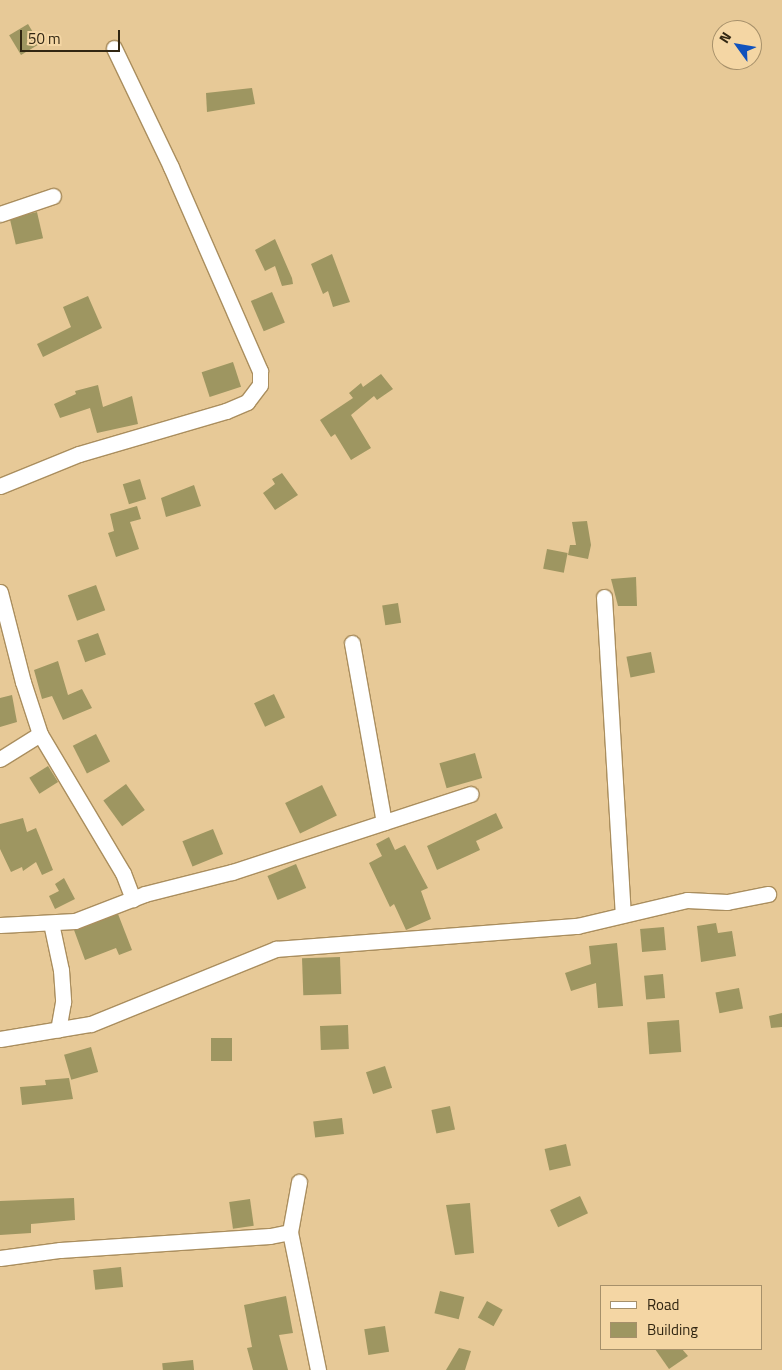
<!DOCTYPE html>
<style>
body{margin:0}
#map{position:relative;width:782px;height:1370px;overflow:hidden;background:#e7c997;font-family:"Titillium Web",sans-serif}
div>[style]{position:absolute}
.building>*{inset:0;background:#9e9661;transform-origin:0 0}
.roads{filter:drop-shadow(1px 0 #aa8e5e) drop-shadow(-1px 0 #aa8e5e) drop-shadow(0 1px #aa8e5e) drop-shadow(0 -1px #aa8e5e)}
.minor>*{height:15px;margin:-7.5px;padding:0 7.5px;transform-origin:7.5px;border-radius:7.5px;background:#fff}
span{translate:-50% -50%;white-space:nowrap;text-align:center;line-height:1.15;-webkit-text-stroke:4.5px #f4d6a4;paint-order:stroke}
.legend{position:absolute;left:600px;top:1285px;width:162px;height:65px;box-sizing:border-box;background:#f4d6a4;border:1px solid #a6906a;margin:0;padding:6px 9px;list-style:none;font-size:15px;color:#312612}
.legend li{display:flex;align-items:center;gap:10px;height:25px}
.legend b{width:25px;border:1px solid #a6906a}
.north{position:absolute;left:712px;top:20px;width:50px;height:50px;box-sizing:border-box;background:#f4d6a4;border:1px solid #a6906a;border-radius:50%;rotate:302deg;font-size:14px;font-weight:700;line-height:20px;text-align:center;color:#312612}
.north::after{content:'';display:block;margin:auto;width:18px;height:22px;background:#1152bd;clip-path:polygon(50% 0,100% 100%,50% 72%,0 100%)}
.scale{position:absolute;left:20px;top:30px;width:100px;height:22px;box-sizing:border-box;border:2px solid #312612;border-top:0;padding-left:6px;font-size:15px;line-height:18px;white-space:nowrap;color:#312612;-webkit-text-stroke:4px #f4d6a4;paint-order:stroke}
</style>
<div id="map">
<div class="building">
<div style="left:28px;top:24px;width:23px;height:22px;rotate:59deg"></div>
<div style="clip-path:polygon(252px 88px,255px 104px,207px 112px,206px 93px)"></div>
<div style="left:37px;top:212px;width:27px;height:28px;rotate:77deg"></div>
<div style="clip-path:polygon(275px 239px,292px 278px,293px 284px,282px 286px,275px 266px,265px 271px,255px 250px)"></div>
<div style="clip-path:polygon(332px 254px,350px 302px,333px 307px,328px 291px,323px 294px,311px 264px)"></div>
<div style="left:272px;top:292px;width:33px;height:23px;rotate:67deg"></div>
<div style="clip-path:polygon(88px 296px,102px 328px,43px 357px,37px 344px,71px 327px,63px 307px)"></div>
<div style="left:233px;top:362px;width:26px;height:33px;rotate:72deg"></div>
<div style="clip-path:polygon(381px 374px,393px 389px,377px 400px,374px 396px,351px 415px,371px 448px,351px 460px,335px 434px,331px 437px,320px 420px,353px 398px,349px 393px,361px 383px,363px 387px)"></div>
<div style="clip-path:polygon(98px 385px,103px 407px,132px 396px,138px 424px,97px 433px,90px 408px,60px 418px,54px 404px,76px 394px,75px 391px)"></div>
<div style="clip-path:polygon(282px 473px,298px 495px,275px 510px,263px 493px,275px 484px,272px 479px)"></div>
<div style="left:140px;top:479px;width:21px;height:18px;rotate:73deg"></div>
<div style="clip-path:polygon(194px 485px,201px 506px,166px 517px,161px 498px)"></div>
<div style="clip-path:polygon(137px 506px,141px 519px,130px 522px,139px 549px,116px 557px,108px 533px,114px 531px,110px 514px)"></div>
<div style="clip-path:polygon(587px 521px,591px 545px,588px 559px,568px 555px,570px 545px,576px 545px,572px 522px)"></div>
<div style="left:547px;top:549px;width:21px;height:20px;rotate:11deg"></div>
<div style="clip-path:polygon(636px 577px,637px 606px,618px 606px,611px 579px)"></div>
<div style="left:96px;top:585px;width:27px;height:30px;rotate:70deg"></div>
<div style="left:398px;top:603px;width:20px;height:16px;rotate:81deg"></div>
<div style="left:98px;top:633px;width:23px;height:22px;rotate:70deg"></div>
<div style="left:651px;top:652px;width:21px;height:25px;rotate:79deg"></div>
<div style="clip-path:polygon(58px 661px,68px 695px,82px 689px,92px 708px,63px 720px,52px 696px,42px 699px,34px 670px)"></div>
<div style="left:274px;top:694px;width:26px;height:22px;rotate:65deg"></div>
<div style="clip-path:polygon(12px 695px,17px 722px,0 727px,0 698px)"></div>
<div style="left:96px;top:734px;width:31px;height:26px;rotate:63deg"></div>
<div style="left:475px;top:753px;width:26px;height:37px;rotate:74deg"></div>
<div style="left:48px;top:766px;width:19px;height:22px;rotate:58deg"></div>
<div style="left:126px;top:784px;width:32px;height:28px;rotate:54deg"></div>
<div style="left:322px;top:785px;width:34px;height:41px;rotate:64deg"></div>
<div style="clip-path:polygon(496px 813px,503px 828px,476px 841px,480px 850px,437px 870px,427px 846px)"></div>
<div style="clip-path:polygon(23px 818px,27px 832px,36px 828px,53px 870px,42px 875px,36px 862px,23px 871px,22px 867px,11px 872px,0 849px,0 824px)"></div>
<div style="left:213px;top:829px;width:27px;height:33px;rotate:68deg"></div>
<div style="clip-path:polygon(389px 837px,395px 850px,405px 845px,428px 888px,421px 891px,431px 919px,406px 930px,394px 904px,390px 907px,369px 863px,382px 856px,376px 844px)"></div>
<div style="left:296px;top:864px;width:26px;height:31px;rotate:67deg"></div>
<div style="clip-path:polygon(64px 878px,75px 899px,55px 909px,49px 896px,59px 891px,55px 884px)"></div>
<div style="clip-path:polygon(118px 914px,132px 950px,119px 955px,116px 948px,85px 960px,74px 930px)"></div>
<div style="clip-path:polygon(716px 923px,718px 933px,732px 931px,736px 956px,701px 962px,697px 926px)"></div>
<div style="left:664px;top:927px;width:23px;height:24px;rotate:85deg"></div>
<div style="clip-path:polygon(617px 943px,623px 1006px,598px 1008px,596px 983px,571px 991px,565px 973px,591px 964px,589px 946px)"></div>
<div style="left:340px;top:957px;width:37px;height:38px;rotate:88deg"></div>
<div style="left:663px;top:974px;width:24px;height:19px;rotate:85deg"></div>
<div style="left:739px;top:988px;width:21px;height:24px;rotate:79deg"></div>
<div style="clip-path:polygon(782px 1013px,782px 1027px,771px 1028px,769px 1016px)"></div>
<div style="left:679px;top:1020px;width:32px;height:32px;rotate:86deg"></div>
<div style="left:348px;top:1025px;width:24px;height:28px;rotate:88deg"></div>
<div style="left:211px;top:1038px;width:21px;height:23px"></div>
<div style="left:91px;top:1047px;width:26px;height:28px;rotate:74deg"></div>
<div style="left:385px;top:1066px;width:23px;height:20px;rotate:72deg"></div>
<div style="clip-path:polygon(69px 1078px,73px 1099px,22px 1105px,20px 1087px,46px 1085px,45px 1080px)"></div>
<div style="left:450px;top:1106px;width:24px;height:19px;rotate:78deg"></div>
<div style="left:342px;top:1118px;width:16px;height:29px;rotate:83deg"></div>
<div style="left:566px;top:1144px;width:22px;height:22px;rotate:77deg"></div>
<div style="left:580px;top:1196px;width:19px;height:33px;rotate:65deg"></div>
<div style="clip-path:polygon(74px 1198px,75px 1220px,31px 1224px,31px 1233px,0 1235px,0 1201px)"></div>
<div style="left:250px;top:1199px;width:27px;height:21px;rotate:82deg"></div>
<div style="clip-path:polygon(470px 1203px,474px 1253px,455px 1255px,446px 1205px)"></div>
<div style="left:121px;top:1267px;width:20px;height:28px;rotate:84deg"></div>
<div style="left:440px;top:1291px;width:25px;height:23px;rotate:14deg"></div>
<div style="clip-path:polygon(286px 1296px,293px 1333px,279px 1335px,288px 1370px,253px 1370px,247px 1348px,252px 1347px,244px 1305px)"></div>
<div style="left:487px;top:1301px;width:18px;height:19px;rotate:29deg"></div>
<div style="left:385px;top:1326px;width:26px;height:21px;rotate:81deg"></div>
<div style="clip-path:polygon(459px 1348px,471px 1351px,465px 1370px,446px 1370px)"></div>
<div style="clip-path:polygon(655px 1349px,682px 1349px,688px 1356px,669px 1369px)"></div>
<div style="left:193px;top:1360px;width:10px;height:31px;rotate:84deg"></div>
</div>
<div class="roads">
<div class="minor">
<div style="left:0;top:214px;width:56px;rotate:-18.8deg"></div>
<div style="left:0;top:486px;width:85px;rotate:-22.1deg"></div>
<div style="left:79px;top:454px;width:153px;rotate:-16.3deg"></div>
<div style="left:226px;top:411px;width:23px;rotate:-23deg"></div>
<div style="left:247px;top:402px;width:21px;rotate:-53deg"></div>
<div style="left:260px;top:385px;width:14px;rotate:-90deg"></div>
<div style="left:260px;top:371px;width:223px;rotate:-113.6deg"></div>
<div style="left:171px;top:167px;width:132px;rotate:-115.6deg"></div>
<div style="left:0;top:592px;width:93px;rotate:75.7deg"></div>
<div style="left:23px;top:682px;width:55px;rotate:71.9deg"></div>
<div style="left:40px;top:734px;width:162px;rotate:59.2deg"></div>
<div style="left:123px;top:873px;width:28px;rotate:69deg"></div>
<div style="left:604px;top:597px;width:318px;rotate:86.6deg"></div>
<div style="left:352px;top:643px;width:182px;rotate:79.9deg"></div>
<div style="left:0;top:759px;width:47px;rotate:-32deg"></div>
<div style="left:51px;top:923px;width:48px;rotate:78deg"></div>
<div style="left:61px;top:970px;width:32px;rotate:86deg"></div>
<div style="left:63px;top:1002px;width:28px;rotate:100deg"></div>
<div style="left:0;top:925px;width:75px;rotate:-3.1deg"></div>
<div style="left:75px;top:921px;width:75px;rotate:-21.1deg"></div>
<div style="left:145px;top:894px;width:90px;rotate:-14.2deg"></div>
<div style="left:232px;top:872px;width:251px;rotate:-18.1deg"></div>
<div style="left:0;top:1039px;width:92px;rotate:-9.4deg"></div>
<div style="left:91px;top:1024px;width:200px;rotate:-22.1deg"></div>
<div style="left:276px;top:949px;width:302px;rotate:-4.4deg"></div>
<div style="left:577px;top:926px;width:113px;rotate:-13.3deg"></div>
<div style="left:687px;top:900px;width:40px;rotate:2.9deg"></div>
<div style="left:727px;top:902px;width:42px;rotate:-11deg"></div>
<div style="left:290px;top:1232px;width:141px;rotate:78.5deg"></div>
<div style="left:0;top:1258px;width:61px;rotate:-7.6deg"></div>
<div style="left:60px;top:1250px;width:210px;rotate:-3.8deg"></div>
<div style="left:270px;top:1236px;width:20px;rotate:-11deg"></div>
<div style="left:290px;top:1232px;width:51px;rotate:-79.8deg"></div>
</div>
</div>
<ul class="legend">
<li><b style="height:6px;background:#fff"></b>Road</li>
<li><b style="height:14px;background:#9e9661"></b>Building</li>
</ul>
<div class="north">N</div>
<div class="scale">50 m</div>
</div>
